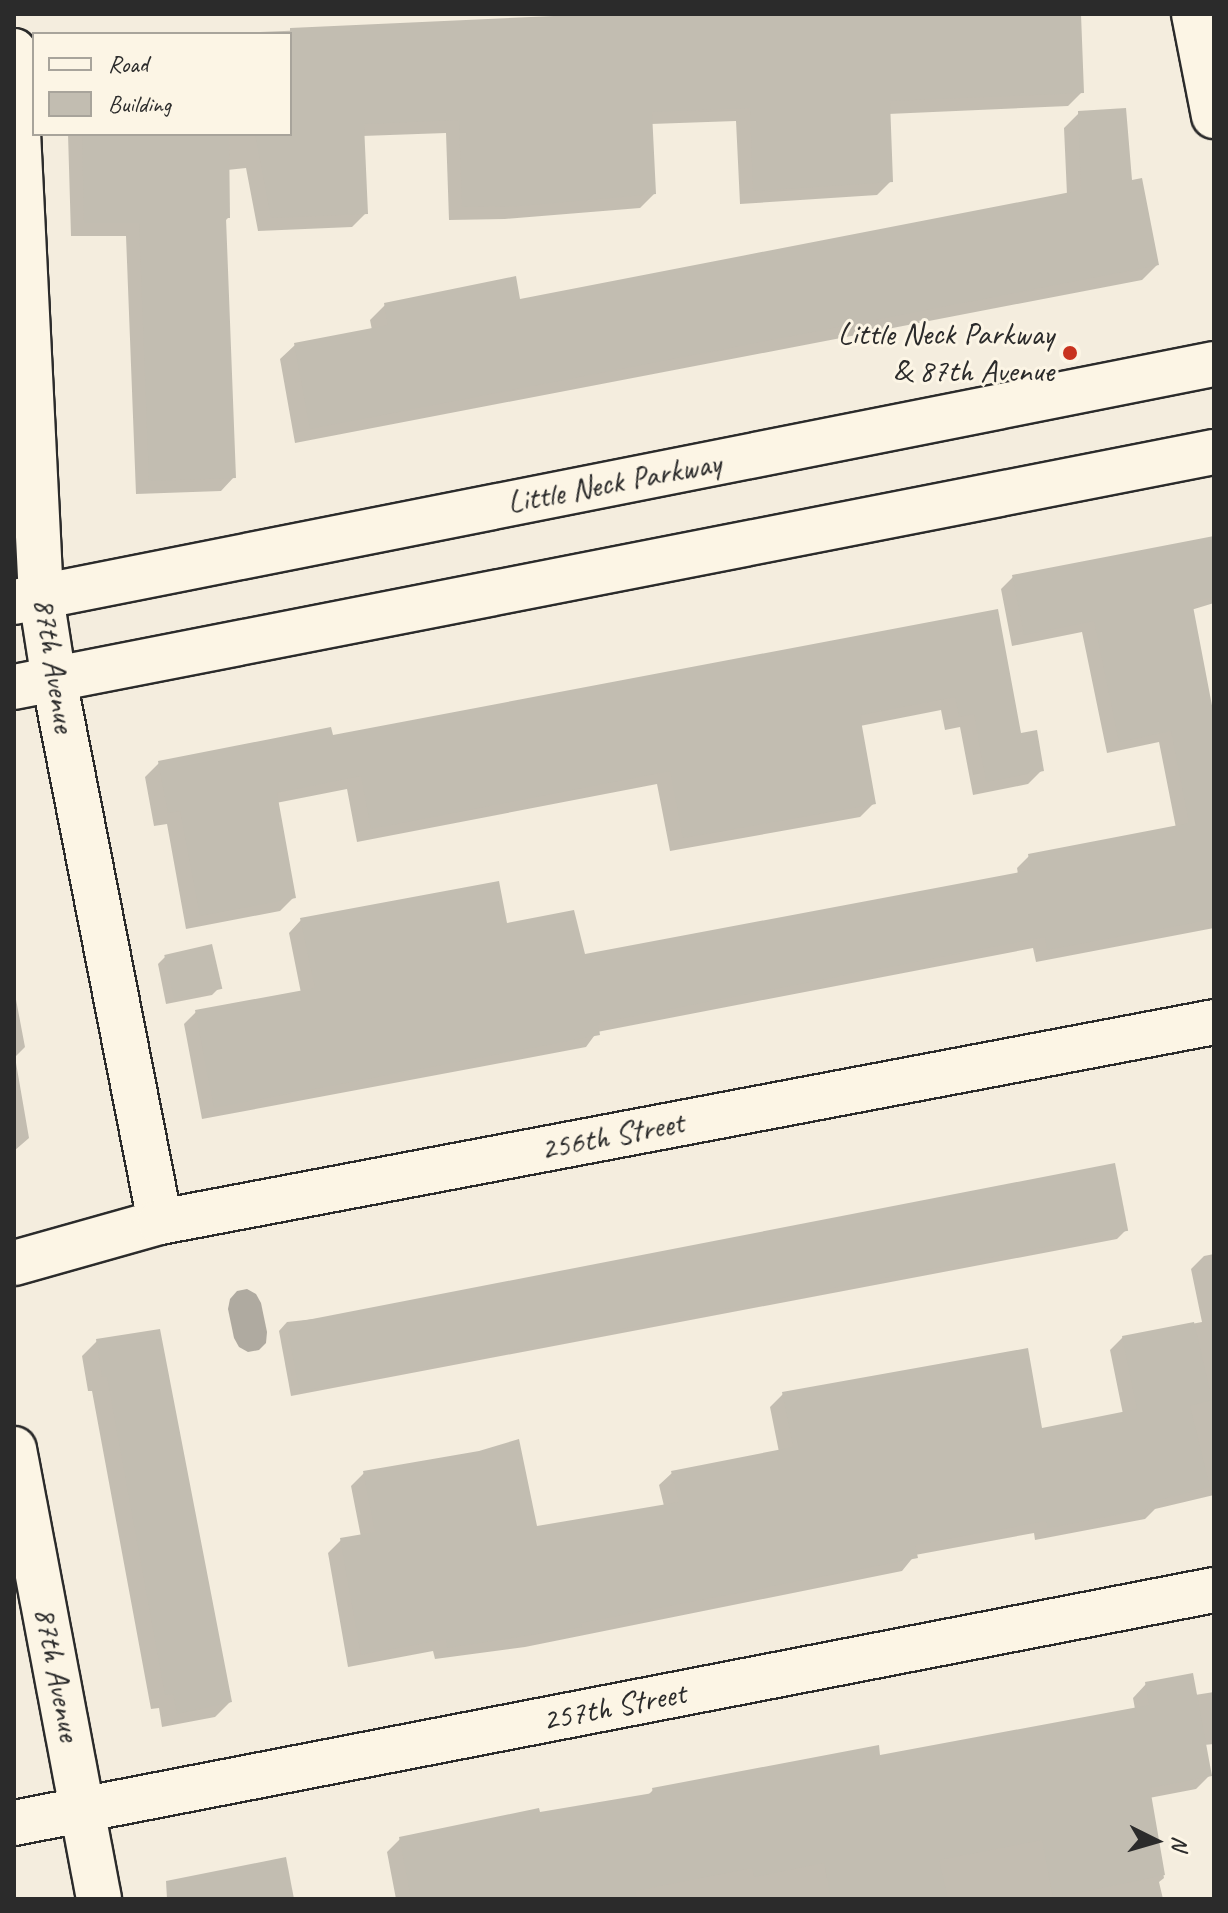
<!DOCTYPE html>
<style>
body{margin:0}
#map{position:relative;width:1228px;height:1913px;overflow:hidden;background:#f4edde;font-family:Caveat,sans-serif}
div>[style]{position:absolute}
.water>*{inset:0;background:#afaaa0}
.shadow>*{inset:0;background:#0003}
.building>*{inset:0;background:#c2bdb1;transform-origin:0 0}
.roads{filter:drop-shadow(2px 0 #2b2b2b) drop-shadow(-2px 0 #2b2b2b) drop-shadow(0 2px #2b2b2b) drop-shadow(0 -2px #2b2b2b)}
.street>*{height:44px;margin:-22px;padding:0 22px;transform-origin:22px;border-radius:22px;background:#fcf5e5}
.secondary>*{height:44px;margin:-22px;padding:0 22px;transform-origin:22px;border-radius:22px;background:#fcf5e5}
.dots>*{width:22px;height:22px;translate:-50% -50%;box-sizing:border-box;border:4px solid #fcf5e5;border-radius:50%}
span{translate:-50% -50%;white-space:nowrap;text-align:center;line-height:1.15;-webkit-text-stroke:6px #fcf5e5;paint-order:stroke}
.poi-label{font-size:32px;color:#2b2b2b}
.right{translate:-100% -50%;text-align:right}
.street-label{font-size:32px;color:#2b2b2b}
.frame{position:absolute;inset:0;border:16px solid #2b2b2b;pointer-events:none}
.legend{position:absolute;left:32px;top:32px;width:260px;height:104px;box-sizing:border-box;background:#fcf5e5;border:2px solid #a8a49b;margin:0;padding:10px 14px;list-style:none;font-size:24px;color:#2b2b2b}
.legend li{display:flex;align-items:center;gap:16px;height:40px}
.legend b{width:40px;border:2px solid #a8a49b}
.north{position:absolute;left:1116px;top:1801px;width:80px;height:80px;-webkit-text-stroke:6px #fcf5e5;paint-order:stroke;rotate:95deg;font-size:22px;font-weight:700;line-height:32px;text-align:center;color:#2b2b2b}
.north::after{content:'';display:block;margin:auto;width:28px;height:36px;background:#2b2b2b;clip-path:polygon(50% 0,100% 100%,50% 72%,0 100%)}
</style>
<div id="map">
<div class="water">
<div style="clip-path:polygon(247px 1289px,256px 1294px,261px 1303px,267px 1332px,266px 1343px,259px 1350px,248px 1352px,239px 1347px,234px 1338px,228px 1309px,230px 1299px,237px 1291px)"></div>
</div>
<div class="shadow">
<div style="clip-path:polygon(686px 14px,1079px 14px,1082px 92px,1068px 106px,888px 114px,891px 181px,877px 195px,740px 204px,736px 121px,651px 124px,654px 194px,640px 208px,505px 219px,449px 220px,446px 133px,362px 136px,366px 213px,352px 227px,258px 231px,246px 168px,227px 170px,228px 218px,224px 222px,234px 477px,221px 491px,136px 494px,126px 236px,71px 236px,68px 134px,290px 134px,290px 34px,210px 34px)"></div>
<div style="clip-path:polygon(1079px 113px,1130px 183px,1157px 265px,1142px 280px,295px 443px,280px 359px,295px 345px,372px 330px,370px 320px,385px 305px,518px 302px,1067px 195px,1064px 128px)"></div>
<div style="clip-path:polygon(1214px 543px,1214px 603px,1191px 610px,1214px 720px,1214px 928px,1036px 962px,1033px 948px,597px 1032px,586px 1047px,202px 1119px,184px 1024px,196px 1012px,301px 993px,289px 933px,301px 920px,506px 926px,583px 957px,1018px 874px,1017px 868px,1029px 856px,1176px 828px,1159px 742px,1107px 753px,1082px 632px,1012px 646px,1001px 589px,1013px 577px)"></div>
<div style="clip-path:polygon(997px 611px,1020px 736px,1042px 770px,1028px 784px,973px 795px,960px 727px,945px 730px,941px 710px,860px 726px,874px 803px,860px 817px,670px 851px,657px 784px,357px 842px,347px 789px,276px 803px,294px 897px,280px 911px,186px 929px,167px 824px,154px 826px,145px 777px,159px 763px,331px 737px)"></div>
<div style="clip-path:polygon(165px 957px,219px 988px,212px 995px,166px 1004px,158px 964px)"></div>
<div style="clip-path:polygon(14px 989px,25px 1047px,15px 1057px,29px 1138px,14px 1151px)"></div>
<div style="clip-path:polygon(1126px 1230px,1117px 1239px,291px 1396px,279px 1331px,287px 1322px)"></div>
<div style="clip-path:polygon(1214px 1254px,1214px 1495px,1155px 1509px,1145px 1519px,1035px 1540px,1034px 1533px,915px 1555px,902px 1571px,525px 1647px,435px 1659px,433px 1651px,348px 1667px,328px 1553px,341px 1540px,361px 1537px,351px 1486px,364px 1473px,536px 1528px,664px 1506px,659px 1485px,672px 1473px,779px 1452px,770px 1407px,783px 1394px,1027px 1350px,1040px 1430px,1123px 1414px,1110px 1350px,1123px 1337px,1202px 1322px,1191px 1269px,1204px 1256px)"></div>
<div style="clip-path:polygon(97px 1341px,230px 1702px,215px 1717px,162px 1727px,159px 1708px,151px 1709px,92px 1391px,88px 1391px,82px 1356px)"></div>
<div style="clip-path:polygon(1146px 1684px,1195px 1695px,1214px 1692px,1214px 1744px,1204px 1745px,1209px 1776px,1196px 1789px,1149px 1798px,1164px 1878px,1159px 1882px,1163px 1899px,396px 1899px,387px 1852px,400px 1839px,647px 1796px,653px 1790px,879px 1758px,1135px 1709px,1133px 1698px)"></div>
</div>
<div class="building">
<div style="clip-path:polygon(599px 14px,1081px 14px,1084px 93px,890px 101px,893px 182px,753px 191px,750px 108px,652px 112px,656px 194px,520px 206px,462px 207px,459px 120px,364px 124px,368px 214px,271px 218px,255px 134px,290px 134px,290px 28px)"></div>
<div style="clip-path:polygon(1126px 108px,1132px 180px,1142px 178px,1159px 265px,310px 429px,294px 343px,388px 325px,384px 303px,516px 276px,520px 299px,1081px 190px,1078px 111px)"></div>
<div style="clip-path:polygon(82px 134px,229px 134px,230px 218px,226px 218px,236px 478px,149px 481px,139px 223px,84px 223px)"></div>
<div style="clip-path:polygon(1214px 536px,1214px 597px,1192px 601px,1214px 716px,1214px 919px,1047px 950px,1045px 937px,598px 1023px,600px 1035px,214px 1108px,195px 1010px,315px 988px,300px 918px,499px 881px,507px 923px,574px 910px,585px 954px,1031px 870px,1028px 854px,1189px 823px,1171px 731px,1119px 742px,1094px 621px,1024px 635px,1012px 575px)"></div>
<div style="clip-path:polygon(998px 609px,1021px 733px,1037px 730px,1044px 771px,986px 782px,974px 714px,959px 717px,955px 697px,860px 715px,876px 804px,683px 838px,670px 771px,371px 829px,361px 776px,277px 793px,296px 898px,200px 916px,180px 811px,168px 813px,158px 761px,331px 727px,333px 735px)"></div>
<div style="left:212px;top:944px;width:46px;height:49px;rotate:77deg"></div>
<div style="left:1115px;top:1163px;width:69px;height:844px;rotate:79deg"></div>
<div style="clip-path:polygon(1194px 1322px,1212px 1400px,1190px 1406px,1210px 1487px,1159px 1500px,1160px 1507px,1048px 1528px,1046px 1521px,915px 1545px,918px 1558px,581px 1623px,582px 1627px,447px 1648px,446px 1639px,361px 1655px,340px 1538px,375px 1532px,363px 1471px,479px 1451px,519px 1439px,537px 1526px,679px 1502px,671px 1471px,793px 1447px,782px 1392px,1028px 1348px,1042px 1428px,1137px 1409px,1122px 1336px)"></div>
<div style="clip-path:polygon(160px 1329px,232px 1702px,177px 1714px,173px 1694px,165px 1695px,107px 1377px,102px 1377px,96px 1339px)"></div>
<div style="clip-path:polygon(1193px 1673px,1212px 1776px,1150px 1788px,1165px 1875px,1053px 1898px,1042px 1840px,939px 1860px,948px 1899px,831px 1899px,824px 1863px,754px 1877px,752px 1868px,635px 1891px,637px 1899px,411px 1899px,399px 1837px,539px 1808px,540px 1812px,653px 1793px,652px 1788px,879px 1745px,880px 1755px,1149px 1705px,1145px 1682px)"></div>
<div style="clip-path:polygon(286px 1857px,294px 1899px,167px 1899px,166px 1881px)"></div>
</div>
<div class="roads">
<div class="street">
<div style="left:1194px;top:14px;width:104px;rotate:78.9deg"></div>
<div style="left:14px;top:51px;width:547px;rotate:87.17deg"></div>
<div style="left:41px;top:597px;width:84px;rotate:81.1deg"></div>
<div style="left:54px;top:680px;width:552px;rotate:78.93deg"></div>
<div style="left:14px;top:1263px;width:152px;rotate:-15.7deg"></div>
<div style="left:160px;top:1222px;width:1073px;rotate:-10.74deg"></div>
<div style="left:14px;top:1449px;width:458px;rotate:79.3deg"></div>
<div style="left:14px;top:1823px;width:1222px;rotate:-10.99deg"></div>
</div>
<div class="secondary">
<div style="left:14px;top:602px;width:1223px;rotate:-11.22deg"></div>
<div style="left:14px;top:687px;width:1223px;rotate:-11.08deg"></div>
</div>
</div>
<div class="dots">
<div style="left:1070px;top:353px;background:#c8321e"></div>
</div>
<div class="poi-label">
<span class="right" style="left:1054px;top:353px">Little Neck Parkway<br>&amp; 87th Avenue</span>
</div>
<div class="street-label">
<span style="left:614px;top:483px;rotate:-11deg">Little Neck Parkway</span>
<span style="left:54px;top:665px;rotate:81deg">87th Avenue</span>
<span style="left:612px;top:1136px;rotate:-11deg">256th Street</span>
<span style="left:57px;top:1674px;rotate:79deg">87th Avenue</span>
<span style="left:614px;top:1707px;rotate:-11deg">257th Street</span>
</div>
<div class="frame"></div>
<ul class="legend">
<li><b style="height:10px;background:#fcf5e5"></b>Road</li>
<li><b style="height:22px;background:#c2bdb1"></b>Building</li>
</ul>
<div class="north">N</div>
</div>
